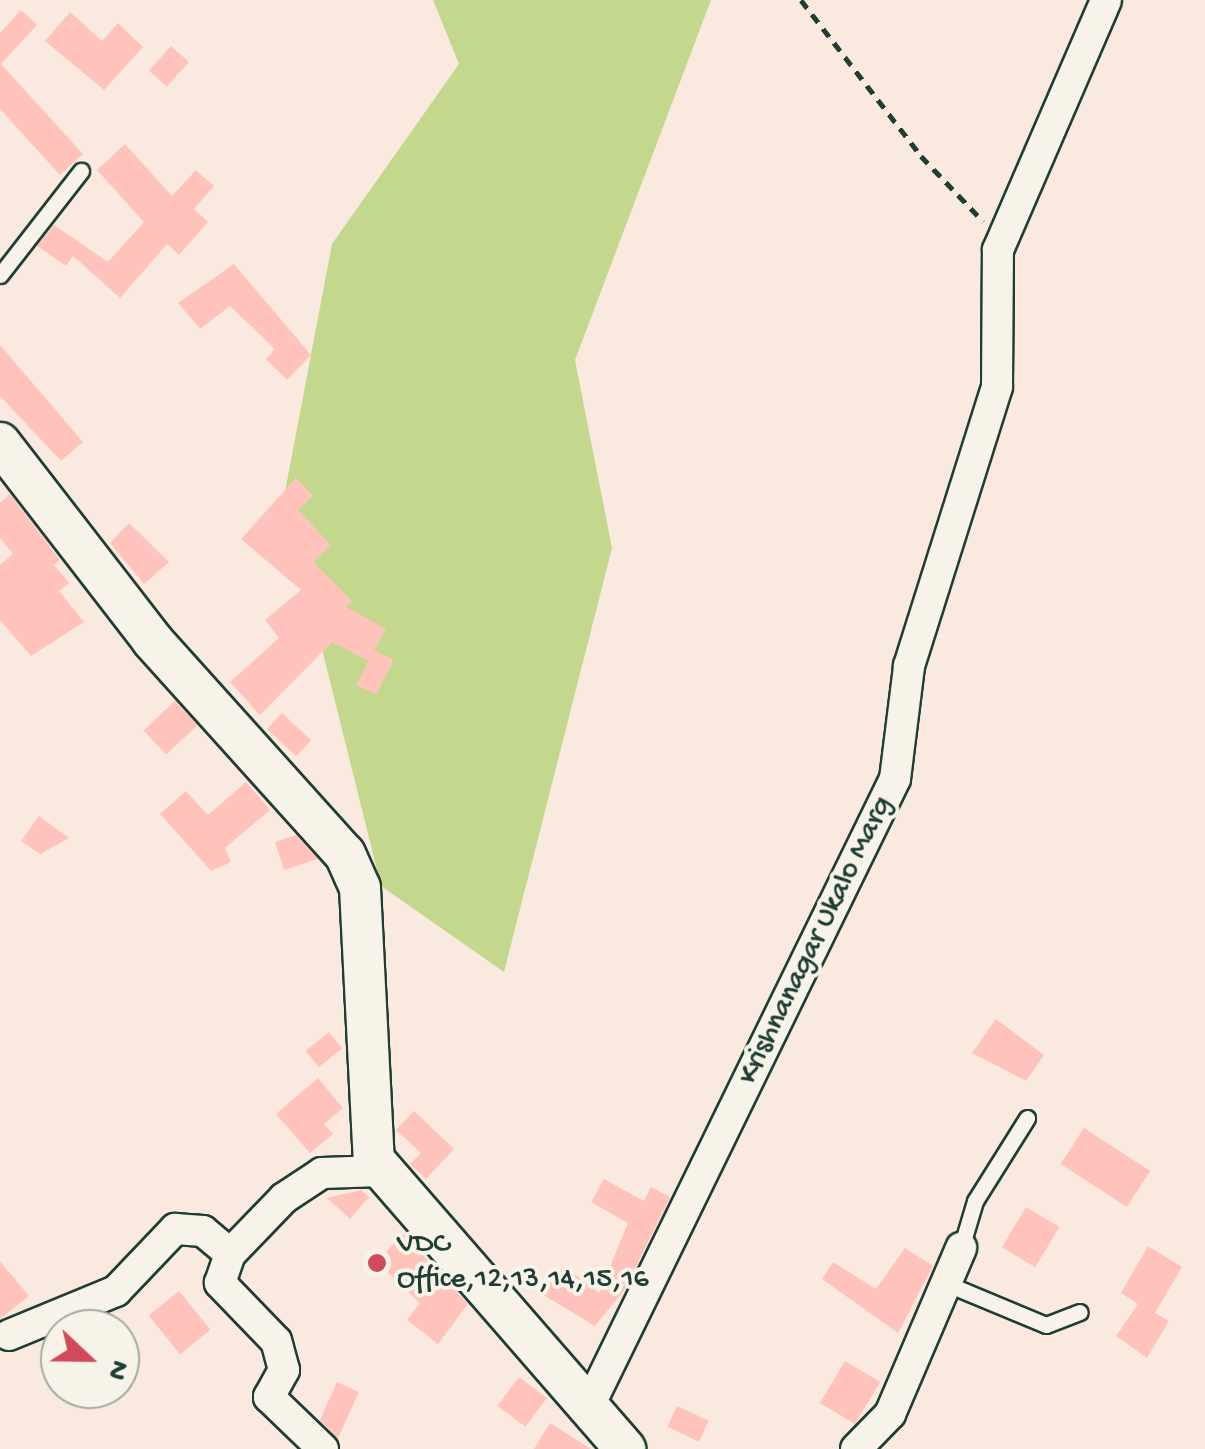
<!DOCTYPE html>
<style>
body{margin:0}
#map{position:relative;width:1205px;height:1449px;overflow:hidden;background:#f9e9df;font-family:"Gochi Hand",sans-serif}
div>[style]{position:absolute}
.green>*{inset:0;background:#c3d88d}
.building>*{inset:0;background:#ffc3bc;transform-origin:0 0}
.path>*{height:5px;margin-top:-2.5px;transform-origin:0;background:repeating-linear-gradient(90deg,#1f3d34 0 10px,transparent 0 18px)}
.roads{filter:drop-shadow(2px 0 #1f3d34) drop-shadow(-2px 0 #1f3d34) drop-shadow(0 2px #1f3d34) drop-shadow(0 -2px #1f3d34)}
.service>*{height:15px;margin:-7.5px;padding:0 7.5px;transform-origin:7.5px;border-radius:7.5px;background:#f7f3e8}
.minor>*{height:30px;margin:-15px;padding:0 15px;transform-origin:15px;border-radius:15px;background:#f7f3e8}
.secondary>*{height:40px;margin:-20px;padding:0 20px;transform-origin:20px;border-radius:20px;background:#f7f3e8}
.dots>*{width:28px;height:28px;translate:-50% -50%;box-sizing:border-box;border:5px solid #f7f3e8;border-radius:50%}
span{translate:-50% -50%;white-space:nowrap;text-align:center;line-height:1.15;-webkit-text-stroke:8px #f7f3e8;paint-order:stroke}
.street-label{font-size:30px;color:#1f3d34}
.poi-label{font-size:30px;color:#1f3d34}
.left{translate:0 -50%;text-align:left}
.north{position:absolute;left:40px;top:1309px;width:100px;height:100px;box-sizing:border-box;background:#f7f3e8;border:2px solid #a1aaa0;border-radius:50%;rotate:112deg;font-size:28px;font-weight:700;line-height:40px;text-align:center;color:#1f3d34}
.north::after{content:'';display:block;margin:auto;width:35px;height:45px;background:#d1495b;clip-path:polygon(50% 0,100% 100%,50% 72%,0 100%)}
</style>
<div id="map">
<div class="green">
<div style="clip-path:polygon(433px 0,711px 0,575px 360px,612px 548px,504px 972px,381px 886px,284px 497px,332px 244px,459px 64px)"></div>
</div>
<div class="building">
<div style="clip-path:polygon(21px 10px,37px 25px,1px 64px,83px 154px,60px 175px,0 109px,0 33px)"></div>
<div style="clip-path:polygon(70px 12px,102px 41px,118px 23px,143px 47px,104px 90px,45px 41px)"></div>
<div style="left:171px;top:46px;width:24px;height:33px;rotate:42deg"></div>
<div style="clip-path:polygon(125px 144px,172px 196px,196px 170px,214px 186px,194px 209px,208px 222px,179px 255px,167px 244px,120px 298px,73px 256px,66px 266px,37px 246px,54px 225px,108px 262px,144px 222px,97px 170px)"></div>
<div style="clip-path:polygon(234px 264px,311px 355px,287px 380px,266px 359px,275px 349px,230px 306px,200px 329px,178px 303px)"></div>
<div style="clip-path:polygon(0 345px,83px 442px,61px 461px,0 396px)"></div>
<div style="clip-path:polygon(296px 478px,313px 496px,298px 510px,331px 545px,313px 562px,352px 601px,346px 607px,386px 629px,368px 661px,332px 642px,260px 715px,230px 682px,279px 638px,265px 620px,301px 590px,241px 539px)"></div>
<div style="clip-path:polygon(10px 494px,60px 560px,54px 565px,69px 583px,59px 591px,84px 622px,31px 656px,0 620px,0 565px,13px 554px,0 538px,0 503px)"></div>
<div style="clip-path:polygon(129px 523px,169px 562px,144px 584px,110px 543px)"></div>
<div style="left:374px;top:650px;width:22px;height:39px;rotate:27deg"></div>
<div style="left:175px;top:701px;width:33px;height:43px;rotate:47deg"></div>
<div style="left:282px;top:713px;width:40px;height:22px;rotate:43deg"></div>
<div style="clip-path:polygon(246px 782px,270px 810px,225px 848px,231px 862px,211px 871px,160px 814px,186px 791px,208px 815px)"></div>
<div style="clip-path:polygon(39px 816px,69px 838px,40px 854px,21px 841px)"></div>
<div style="clip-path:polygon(296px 835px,318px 859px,284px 870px,275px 842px)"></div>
<div style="clip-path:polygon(996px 1019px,1044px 1055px,1026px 1081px,972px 1053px)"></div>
<div style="left:329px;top:1032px;width:21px;height:30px;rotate:51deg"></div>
<div style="clip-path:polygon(318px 1078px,343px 1108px,324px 1124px,333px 1134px,310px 1153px,276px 1114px)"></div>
<div style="clip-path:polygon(414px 1111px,454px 1149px,426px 1179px,410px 1164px,421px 1153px,396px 1130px)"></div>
<div style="left:1084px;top:1128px;width:79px;height:43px;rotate:33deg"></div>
<div style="clip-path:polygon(604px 1179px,644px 1201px,651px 1187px,670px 1197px,625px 1289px,595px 1326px,542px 1294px,564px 1266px,599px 1293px,628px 1223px,591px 1202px)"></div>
<div style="clip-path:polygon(361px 1190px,369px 1197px,350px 1219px,327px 1198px)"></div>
<div style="left:1026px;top:1207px;width:39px;height:47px;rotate:31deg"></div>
<div style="clip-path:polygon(403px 1234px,468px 1304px,438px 1344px,407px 1320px,420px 1303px,377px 1262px)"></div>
<div style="clip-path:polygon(1148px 1246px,1182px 1267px,1155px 1313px,1169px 1321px,1147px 1358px,1116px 1336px,1138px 1304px,1121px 1293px)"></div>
<div style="clip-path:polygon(905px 1248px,933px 1266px,898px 1333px,822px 1279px,833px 1262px,876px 1289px)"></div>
<div style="clip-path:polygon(0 1261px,29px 1296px,0 1319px)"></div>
<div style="left:179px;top:1291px;width:50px;height:39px;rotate:51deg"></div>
<div style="left:845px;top:1361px;width:41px;height:49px;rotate:31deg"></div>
<div style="left:519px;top:1377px;width:35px;height:36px;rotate:37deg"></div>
<div style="clip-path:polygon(337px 1382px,359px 1392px,338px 1438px,320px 1420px)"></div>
<div style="left:677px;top:1406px;width:35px;height:23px;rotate:25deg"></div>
<div style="clip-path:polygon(550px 1423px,591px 1449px,534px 1449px)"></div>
</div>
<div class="path">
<div style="left:801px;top:0;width:197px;rotate:52.4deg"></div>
<div style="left:921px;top:156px;width:90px;rotate:46.4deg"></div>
</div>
<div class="roads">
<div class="service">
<div style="left:0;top:275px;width:132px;rotate:-52.1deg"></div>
<div style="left:961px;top:1248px;width:49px;rotate:-73.4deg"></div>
<div style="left:975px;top:1201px;width:98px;rotate:-57.9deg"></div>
<div style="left:945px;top:1283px;width:109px;rotate:22.6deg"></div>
<div style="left:1046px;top:1325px;width:36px;rotate:-21deg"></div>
</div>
<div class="minor">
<div style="left:9px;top:1335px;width:116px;rotate:-22.4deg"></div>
<div style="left:116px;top:1291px;width:86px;rotate:-46.4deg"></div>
<div style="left:175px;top:1229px;width:28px;rotate:4deg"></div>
<div style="left:203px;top:1231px;width:35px;rotate:40deg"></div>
<div style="left:590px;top:1404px;width:695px;rotate:-63.99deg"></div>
<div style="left:895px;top:779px;width:114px;rotate:-82.9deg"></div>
<div style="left:909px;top:666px;width:293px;rotate:-72.5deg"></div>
<div style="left:997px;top:387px;width:137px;rotate:-89.6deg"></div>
<div style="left:998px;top:250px;width:272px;rotate:-66.6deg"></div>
<div style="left:323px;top:1449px;width:75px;rotate:-136.1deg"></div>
<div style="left:269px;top:1397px;width:31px;rotate:-61deg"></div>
<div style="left:284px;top:1370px;width:30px;rotate:-105deg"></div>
<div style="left:276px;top:1341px;width:81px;rotate:-134deg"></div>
<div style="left:220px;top:1283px;width:31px;rotate:-71deg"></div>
<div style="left:230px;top:1254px;width:78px;rotate:-46deg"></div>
<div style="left:284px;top:1198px;width:45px;rotate:-33.3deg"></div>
<div style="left:322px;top:1173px;width:60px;rotate:-1.9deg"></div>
<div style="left:856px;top:1449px;width:49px;rotate:-45.8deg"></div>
<div style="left:890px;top:1414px;width:181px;rotate:-66.8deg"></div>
</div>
<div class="secondary">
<div style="left:0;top:443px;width:249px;rotate:52.3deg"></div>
<div style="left:152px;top:640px;width:288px;rotate:48deg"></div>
<div style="left:345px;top:854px;width:37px;rotate:66deg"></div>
<div style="left:360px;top:888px;width:272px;rotate:87.1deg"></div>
<div style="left:374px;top:1160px;width:383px;rotate:49deg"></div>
</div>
</div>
<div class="dots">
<div style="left:377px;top:1263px;background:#d1495b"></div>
</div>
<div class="street-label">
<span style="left:817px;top:941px;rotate:-64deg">Krishnanagar Ukalo Marg</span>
</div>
<div class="poi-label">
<span class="left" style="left:397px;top:1263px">VDC<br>Office,12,13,14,15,16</span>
</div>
<div class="north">N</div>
</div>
